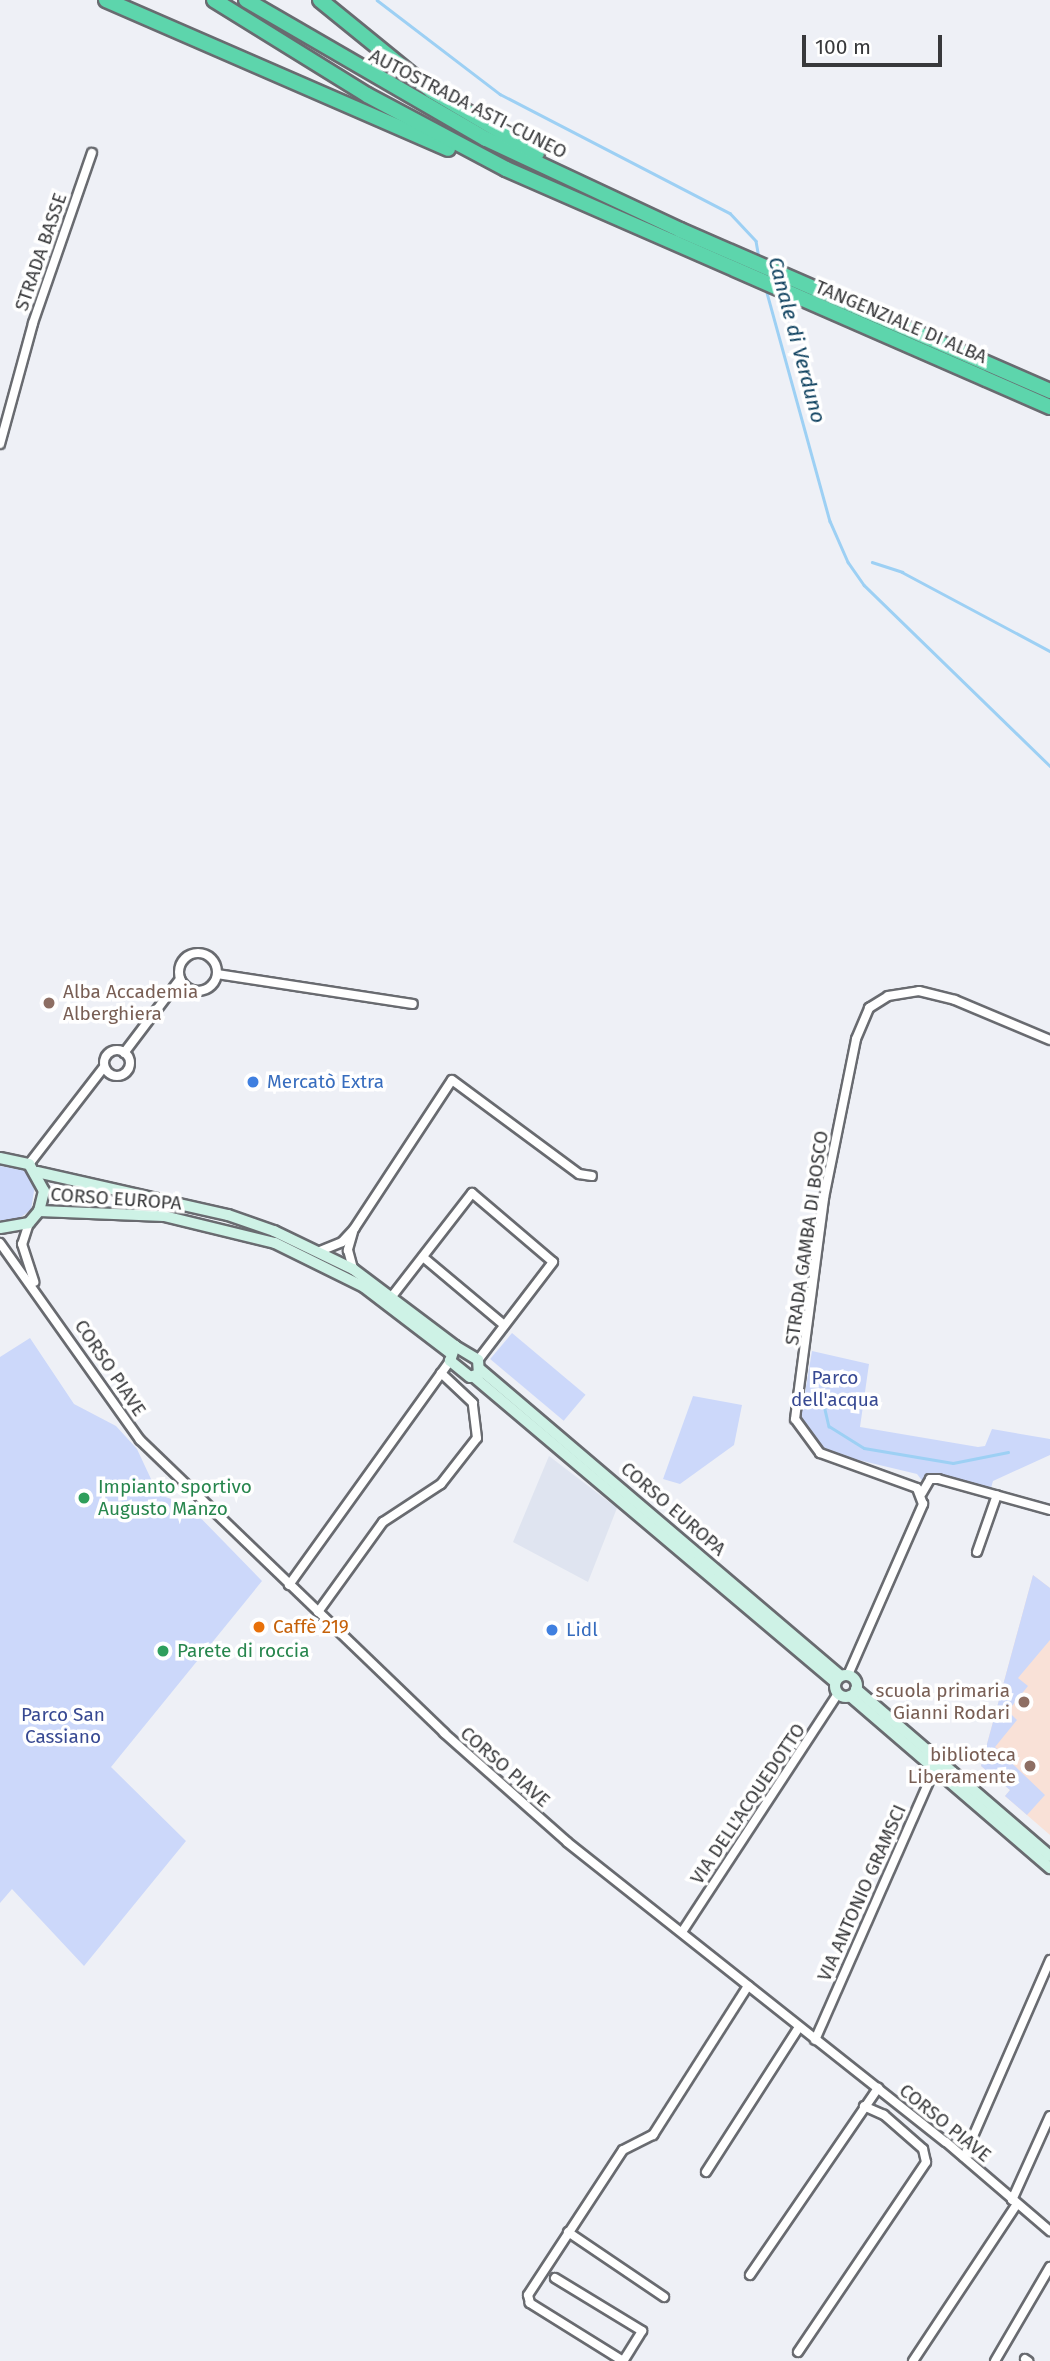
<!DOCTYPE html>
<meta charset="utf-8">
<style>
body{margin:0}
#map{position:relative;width:1050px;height:2361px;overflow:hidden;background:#eef0f6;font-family:"Fira Sans",sans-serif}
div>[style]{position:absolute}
.built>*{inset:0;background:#dfe4f0}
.education>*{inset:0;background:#f9e1d7}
.green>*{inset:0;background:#ccd8fa;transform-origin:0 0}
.stream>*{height:2.5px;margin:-1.25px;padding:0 1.25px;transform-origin:1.25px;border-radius:1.25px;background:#9dd0f4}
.roads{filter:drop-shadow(2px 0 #696b70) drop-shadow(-2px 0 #696b70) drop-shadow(0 2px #696b70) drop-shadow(0 -2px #696b70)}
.street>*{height:8px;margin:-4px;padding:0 4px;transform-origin:4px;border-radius:4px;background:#fff}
.street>.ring{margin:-4px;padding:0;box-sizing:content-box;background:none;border:8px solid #fff;border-radius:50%}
.secondary>*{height:10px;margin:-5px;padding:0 5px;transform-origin:5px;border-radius:5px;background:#cef2e6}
.secondary>.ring{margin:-5px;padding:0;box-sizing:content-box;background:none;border:10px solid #cef2e6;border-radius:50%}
.highway>*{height:14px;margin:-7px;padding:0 7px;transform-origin:7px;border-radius:7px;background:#5dd5ac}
.dots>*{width:19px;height:19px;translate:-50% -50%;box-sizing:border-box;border:4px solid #fff;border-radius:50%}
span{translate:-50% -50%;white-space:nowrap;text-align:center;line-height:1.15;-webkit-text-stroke:7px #fff;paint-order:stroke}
.street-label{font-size:19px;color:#38393b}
.education-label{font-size:19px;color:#785e54}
.left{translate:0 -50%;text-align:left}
.right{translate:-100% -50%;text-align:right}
.shop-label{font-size:19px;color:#366cbe}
.park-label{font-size:19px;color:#374992}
.leisure-label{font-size:19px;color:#27864d}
.food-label{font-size:19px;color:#c56008}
.water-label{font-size:21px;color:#0e415f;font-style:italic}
.scale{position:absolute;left:802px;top:35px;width:140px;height:32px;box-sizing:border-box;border:4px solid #38393b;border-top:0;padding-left:9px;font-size:21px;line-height:24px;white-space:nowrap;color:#38393b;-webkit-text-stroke:5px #fff;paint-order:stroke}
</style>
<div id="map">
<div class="built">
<div style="clip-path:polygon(549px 1456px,617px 1508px,588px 1582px,513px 1542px)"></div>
</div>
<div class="education">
<div style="clip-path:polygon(1033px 1575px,1050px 1588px,1050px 1835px,1005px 1796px,1010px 1790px,981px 1766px)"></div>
</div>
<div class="green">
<div style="clip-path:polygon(0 1166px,24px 1170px,35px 1185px,31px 1210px,15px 1221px,0 1220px)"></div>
<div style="left:512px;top:1333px;width:96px;height:34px;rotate:40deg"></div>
<div style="clip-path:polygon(30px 1338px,74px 1404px,116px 1426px,137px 1449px,158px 1494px,189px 1506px,262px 1581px,111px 1767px,186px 1841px,84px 1966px,12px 1889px,0 1903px,0 1357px)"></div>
<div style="clip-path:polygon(812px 1351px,869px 1364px,860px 1427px,978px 1447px,985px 1446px,992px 1429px,1050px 1439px,1050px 1455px,993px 1481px,991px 1488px,936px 1475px,924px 1483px,917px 1474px,825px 1452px,801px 1417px)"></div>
<div style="clip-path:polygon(693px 1396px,742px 1405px,734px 1445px,680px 1484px,663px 1479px)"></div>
<div style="clip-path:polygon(1033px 1575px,1050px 1588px,1050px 1640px,1018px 1678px,1028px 1686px,1008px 1711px,1017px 1720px,995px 1747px,1045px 1795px,1027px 1815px,1005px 1796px,1010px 1790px,981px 1766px)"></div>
</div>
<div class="stream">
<div style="left:377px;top:0;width:155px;rotate:37.4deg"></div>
<div style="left:500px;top:94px;width:259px;rotate:27.4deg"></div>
<div style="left:730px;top:213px;width:38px;rotate:47deg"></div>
<div style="left:756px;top:241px;width:17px;rotate:80deg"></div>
<div style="left:766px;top:289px;width:241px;rotate:74.6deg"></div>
<div style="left:830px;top:521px;width:45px;rotate:66.3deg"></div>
<div style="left:848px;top:562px;width:28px;rotate:55deg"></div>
<div style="left:864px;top:585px;width:260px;rotate:44.2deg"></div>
<div style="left:872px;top:562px;width:32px;rotate:18deg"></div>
<div style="left:902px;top:572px;width:168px;rotate:28.1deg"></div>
<div style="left:830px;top:1394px;width:13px;rotate:119deg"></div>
<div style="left:824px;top:1405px;width:22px;rotate:77deg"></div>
<div style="left:829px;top:1426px;width:41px;rotate:32.2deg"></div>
<div style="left:864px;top:1448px;width:90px;rotate:9.6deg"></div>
<div style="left:953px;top:1463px;width:56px;rotate:-11.3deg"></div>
</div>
<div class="roads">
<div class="street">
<div style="left:0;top:444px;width:125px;rotate:-74.7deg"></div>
<div style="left:33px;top:323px;width:180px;rotate:-70.9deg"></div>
<div class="ring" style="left:179px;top:953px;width:30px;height:30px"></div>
<div style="left:217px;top:974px;width:198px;rotate:8.7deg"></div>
<div class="ring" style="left:104px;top:1050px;width:18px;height:18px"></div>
<div style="left:124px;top:1053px;width:93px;rotate:-52.9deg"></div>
<div style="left:29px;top:1164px;width:123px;rotate:-52.3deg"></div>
<div style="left:29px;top:1223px;width:22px;rotate:108deg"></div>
<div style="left:22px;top:1244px;width:40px;rotate:72deg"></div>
<div style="left:353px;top:1232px;width:19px;rotate:106deg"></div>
<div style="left:348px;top:1250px;width:20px;rotate:75deg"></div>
<div style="left:0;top:1243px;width:242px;rotate:54.6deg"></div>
<div style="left:140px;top:1440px;width:422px;rotate:43.9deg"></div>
<div style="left:444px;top:1733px;width:164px;rotate:41.5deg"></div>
<div style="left:567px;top:1842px;width:483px;rotate:38.4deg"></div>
<div style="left:946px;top:2142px;width:137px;rotate:40.6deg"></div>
<div style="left:320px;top:1251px;width:24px;rotate:-22deg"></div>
<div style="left:342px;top:1242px;width:18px;rotate:-47deg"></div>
<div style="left:354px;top:1229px;width:178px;rotate:-56.7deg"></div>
<div style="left:452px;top:1080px;width:158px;rotate:36.5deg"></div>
<div style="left:579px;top:1174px;width:13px;rotate:9deg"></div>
<div style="left:423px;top:1257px;width:106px;rotate:40deg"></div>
<div style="left:393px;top:1295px;width:129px;rotate:-52.2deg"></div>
<div style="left:472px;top:1193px;width:106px;rotate:40.4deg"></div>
<div style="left:553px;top:1262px;width:123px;rotate:127.4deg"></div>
<div style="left:922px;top:1493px;width:16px;rotate:-60deg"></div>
<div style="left:930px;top:1479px;width:8px"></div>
<div style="left:938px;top:1479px;width:116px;rotate:15.5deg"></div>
<div style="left:977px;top:1552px;width:60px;rotate:-70.7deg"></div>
<div style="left:289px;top:1585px;width:276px;rotate:-54.3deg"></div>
<div style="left:318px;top:1612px;width:111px;rotate:-54.2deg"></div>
<div style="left:383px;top:1522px;width:69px;rotate:-33.2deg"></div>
<div style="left:441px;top:1484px;width:58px;rotate:-52deg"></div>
<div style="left:477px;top:1438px;width:35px;rotate:-97deg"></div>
<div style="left:473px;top:1403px;width:44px;rotate:-136.8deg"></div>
<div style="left:848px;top:1675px;width:187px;rotate:-66.3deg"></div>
<div style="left:923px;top:1504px;width:17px;rotate:-111deg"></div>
<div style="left:917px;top:1488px;width:103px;rotate:-160.2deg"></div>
<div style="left:820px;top:1453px;width:42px;rotate:-126.3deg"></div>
<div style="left:795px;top:1419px;width:223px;rotate:-82.5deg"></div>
<div style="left:824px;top:1198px;width:162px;rotate:-78.6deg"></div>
<div style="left:856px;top:1039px;width:34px;rotate:-67deg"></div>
<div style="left:869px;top:1008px;width:22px;rotate:-32deg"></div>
<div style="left:888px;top:996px;width:31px;rotate:-9deg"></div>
<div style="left:919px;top:991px;width:37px;rotate:14deg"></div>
<div style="left:955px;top:1000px;width:103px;rotate:22.8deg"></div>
<div style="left:682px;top:1932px;width:285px;rotate:-56.8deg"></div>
<div style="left:815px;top:2040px;width:300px;rotate:-66.2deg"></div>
<div style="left:964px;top:2157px;width:215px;rotate:-66.4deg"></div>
<div style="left:706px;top:2172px;width:172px;rotate:-57.3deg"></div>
<div style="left:1012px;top:2200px;width:92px;rotate:-65.7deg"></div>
<div style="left:568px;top:2232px;width:116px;rotate:34.1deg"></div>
<div style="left:750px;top:2275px;width:227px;rotate:-55.6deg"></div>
<div style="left:555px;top:2278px;width:102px;rotate:31.3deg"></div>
<div style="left:642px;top:2331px;width:36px;rotate:122deg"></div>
<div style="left:798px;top:2352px;width:229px;rotate:-56deg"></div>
<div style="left:926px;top:2162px;width:13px;rotate:-103deg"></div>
<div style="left:923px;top:2149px;width:52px;rotate:-138.9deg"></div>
<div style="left:884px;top:2115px;width:22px;rotate:-156deg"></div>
<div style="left:1025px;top:2359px;width:4px;rotate:34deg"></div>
<div style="left:623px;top:2361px;width:110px;rotate:-148.1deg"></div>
<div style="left:530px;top:2303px;width:8px;rotate:-104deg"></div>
<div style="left:528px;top:2295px;width:173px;rotate:-56.8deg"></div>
<div style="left:623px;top:2150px;width:34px;rotate:-27deg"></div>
<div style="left:653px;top:2135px;width:177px;rotate:-57.5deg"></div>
<div style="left:913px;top:2361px;width:188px;rotate:-56.5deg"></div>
<div style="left:995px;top:2361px;width:109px;rotate:-59.7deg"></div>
</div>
<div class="secondary">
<div style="left:0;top:1158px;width:30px;rotate:12deg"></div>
<div style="left:29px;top:1164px;width:31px;rotate:61deg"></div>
<div style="left:44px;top:1191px;width:21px;rotate:104deg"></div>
<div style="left:39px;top:1211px;width:16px;rotate:130deg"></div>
<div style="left:29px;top:1223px;width:29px;rotate:170deg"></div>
<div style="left:37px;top:1172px;width:196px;rotate:12.7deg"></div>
<div style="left:228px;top:1215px;width:49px;rotate:19.2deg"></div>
<div style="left:274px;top:1231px;width:88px;rotate:25.7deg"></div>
<div style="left:353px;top:1269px;width:128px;rotate:37deg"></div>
<div style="left:39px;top:1211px;width:125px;rotate:2.3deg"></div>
<div style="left:164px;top:1216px;width:114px;rotate:13.7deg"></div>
<div style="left:275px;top:1243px;width:99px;rotate:26.3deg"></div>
<div style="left:364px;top:1287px;width:107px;rotate:37.4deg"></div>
<div style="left:455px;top:1346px;width:27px;rotate:31deg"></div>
<div style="left:478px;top:1360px;width:14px;rotate:86deg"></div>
<div style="left:479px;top:1374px;width:9px;rotate:162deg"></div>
<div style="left:470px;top:1377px;width:26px;rotate:-141deg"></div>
<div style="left:450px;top:1361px;width:16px;rotate:-72deg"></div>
<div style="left:481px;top:1370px;width:472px;rotate:40.4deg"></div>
<div style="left:474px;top:1377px;width:473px;rotate:40.2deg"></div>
<div class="ring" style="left:835px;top:1675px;width:12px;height:12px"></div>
<div style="left:856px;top:1689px;width:256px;rotate:40.7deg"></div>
<div style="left:850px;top:1696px;width:264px;rotate:40.7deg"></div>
</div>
<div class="highway">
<div style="left:106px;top:0;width:373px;rotate:23.5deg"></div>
<div style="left:214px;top:0;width:180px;rotate:31.8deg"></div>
<div style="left:367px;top:95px;width:157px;rotate:28deg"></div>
<div style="left:506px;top:169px;width:594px;rotate:23.63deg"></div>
<div style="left:246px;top:0;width:277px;rotate:30.1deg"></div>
<div style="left:486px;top:139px;width:214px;rotate:25.1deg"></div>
<div style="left:680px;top:230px;width:404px;rotate:23.5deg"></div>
<div style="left:320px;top:0;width:144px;rotate:39.1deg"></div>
<div style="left:432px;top:91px;width:122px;rotate:30.6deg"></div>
</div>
</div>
<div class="dots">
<div style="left:49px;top:1003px;background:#8d6e63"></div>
<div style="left:253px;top:1082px;background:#3f7fe0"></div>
<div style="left:84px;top:1498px;background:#2e9e5b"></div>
<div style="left:259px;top:1627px;background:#e8710a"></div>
<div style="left:552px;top:1630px;background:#3f7fe0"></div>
<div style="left:163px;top:1651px;background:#2e9e5b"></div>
<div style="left:1024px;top:1702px;background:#8d6e63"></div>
<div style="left:1030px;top:1766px;background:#8d6e63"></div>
</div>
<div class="street-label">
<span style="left:468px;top:104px;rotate:27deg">AUTOSTRADA ASTI-CUNEO</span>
<span style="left:41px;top:252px;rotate:-71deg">STRADA BASSE</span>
<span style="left:901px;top:322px;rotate:23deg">TANGENZIALE DI ALBA</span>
<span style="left:116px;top:1199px;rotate:4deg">CORSO EUROPA</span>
<span style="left:807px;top:1238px;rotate:-82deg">STRADA GAMBA DI BOSCO</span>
<span style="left:110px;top:1368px;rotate:56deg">CORSO PIAVE</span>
<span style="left:673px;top:1509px;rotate:41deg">CORSO EUROPA</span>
<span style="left:505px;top:1767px;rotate:41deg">CORSO PIAVE</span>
<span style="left:748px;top:1804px;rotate:-56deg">VIA DELL'ACQUEDOTTO</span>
<span style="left:862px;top:1893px;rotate:-66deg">VIA ANTONIO GRAMSCI</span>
<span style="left:945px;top:2123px;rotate:39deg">CORSO PIAVE</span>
</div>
<div class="education-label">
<span class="left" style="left:63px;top:1003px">Alba Accademia<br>Alberghiera</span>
<span class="right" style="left:1010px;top:1702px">scuola primaria<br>Gianni Rodari</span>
<span class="right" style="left:1016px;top:1766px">biblioteca<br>Liberamente</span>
</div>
<div class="shop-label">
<span class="left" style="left:267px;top:1082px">Mercatò Extra</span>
<span class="left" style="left:566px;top:1630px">Lidl</span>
</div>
<div class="park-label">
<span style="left:835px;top:1389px">Parco<br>dell'acqua</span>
<span style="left:63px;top:1726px">Parco San<br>Cassiano</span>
</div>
<div class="leisure-label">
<span class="left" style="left:98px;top:1498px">Impianto sportivo<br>Augusto Manzo</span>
<span class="left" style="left:177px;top:1651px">Parete di roccia</span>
</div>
<div class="food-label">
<span class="left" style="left:273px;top:1627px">Caffè 219</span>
</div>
<div class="water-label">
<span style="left:797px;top:340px;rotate:75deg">Canale di Verduno</span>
</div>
<div class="scale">100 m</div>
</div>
